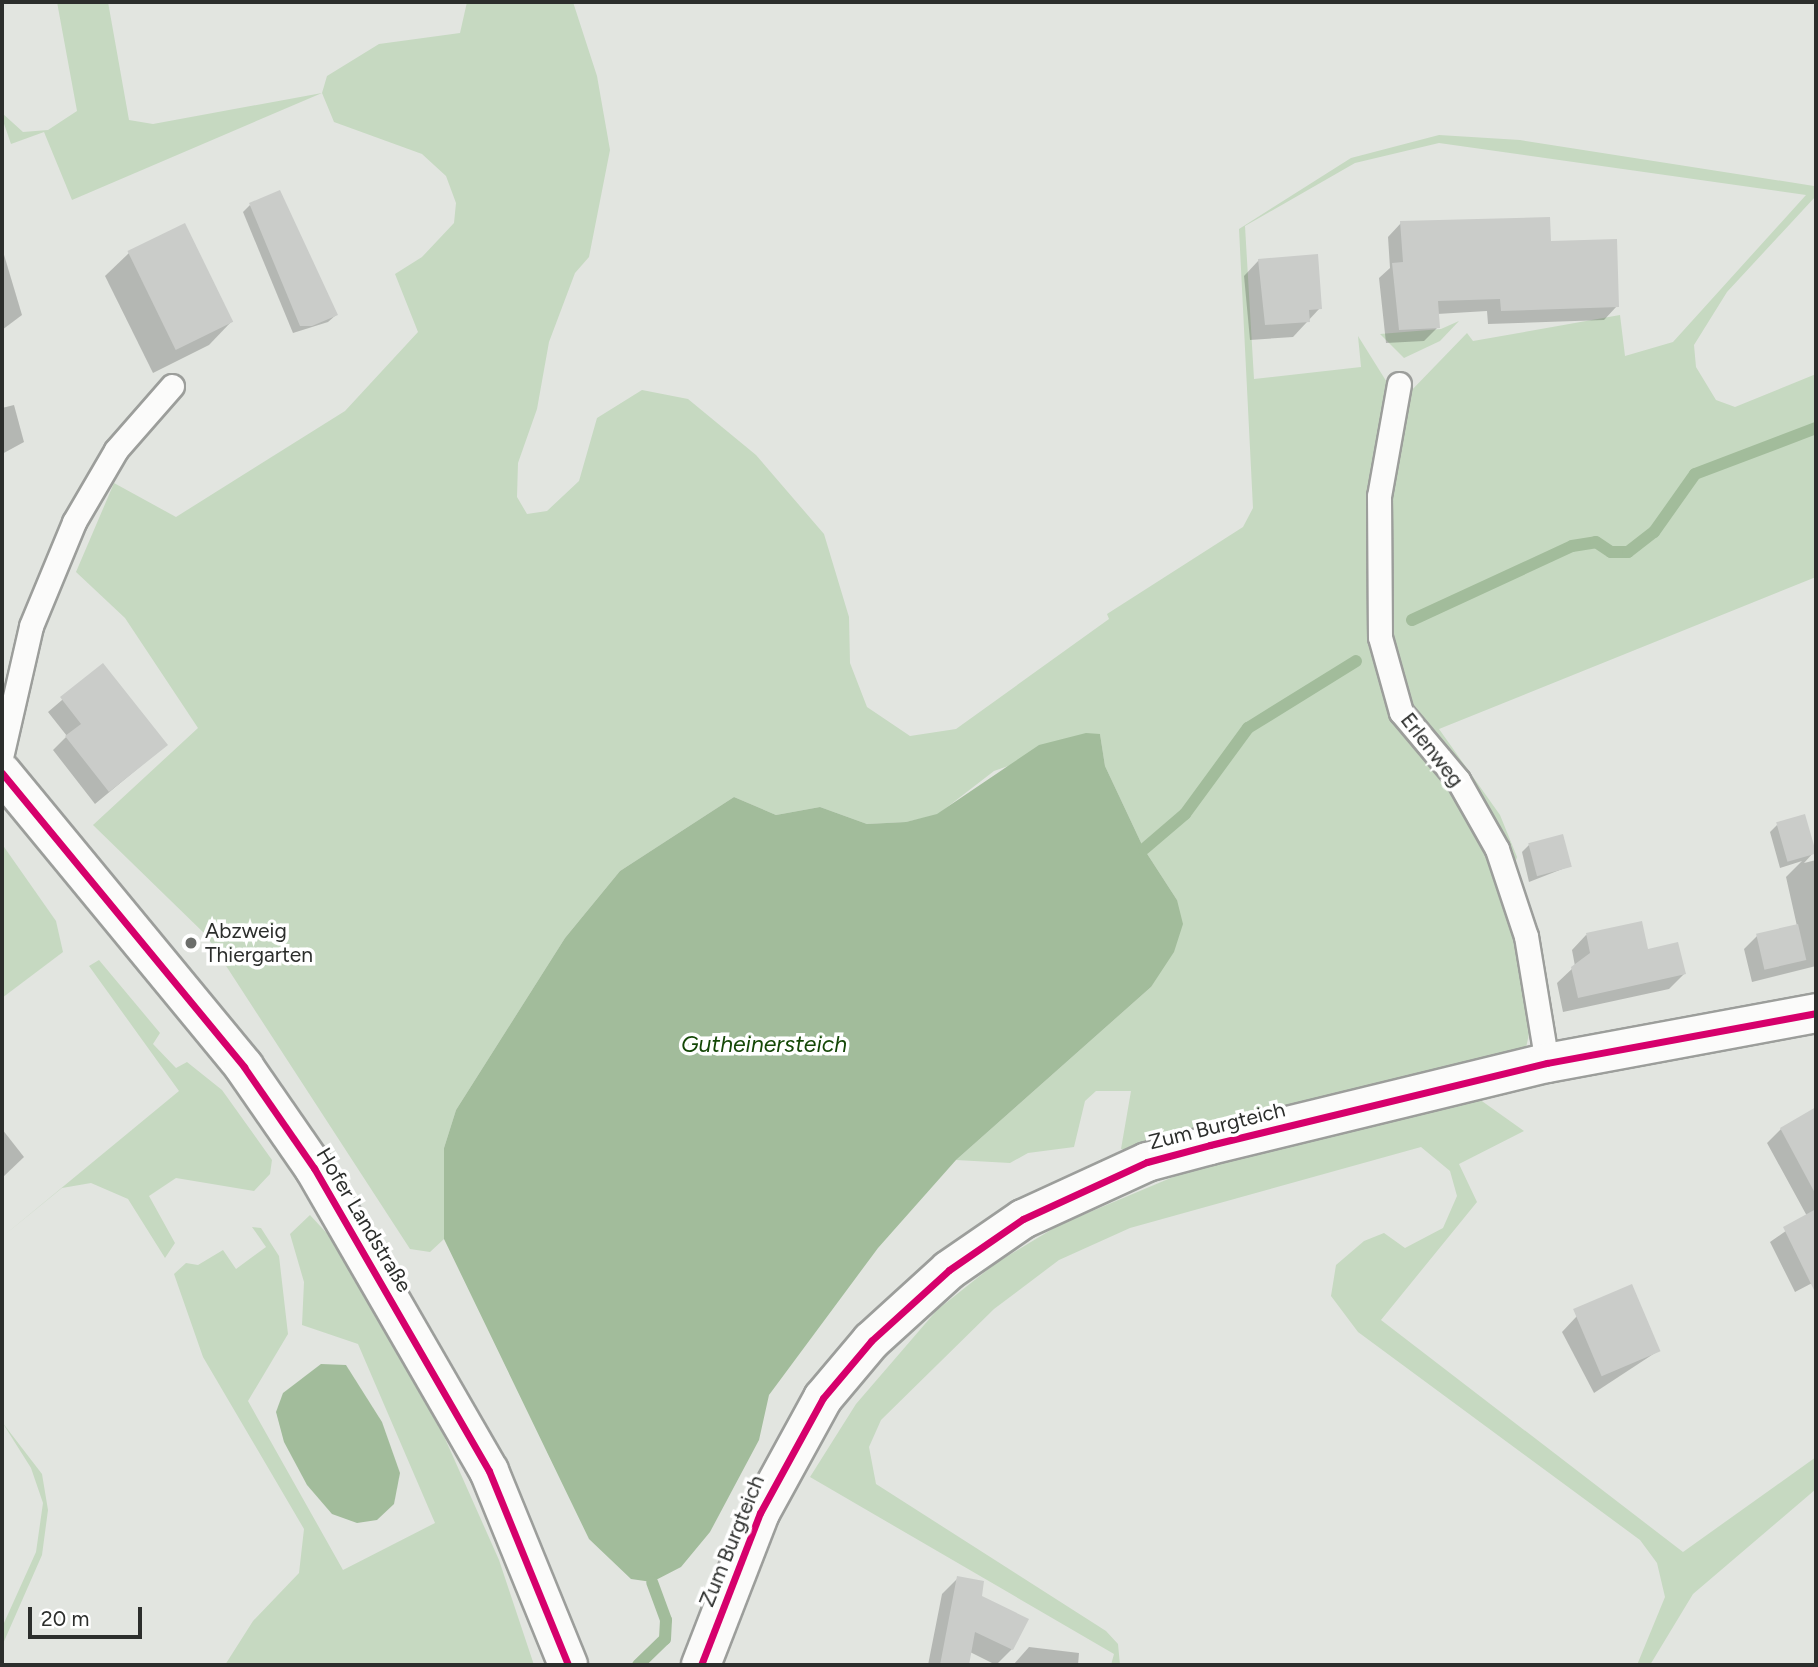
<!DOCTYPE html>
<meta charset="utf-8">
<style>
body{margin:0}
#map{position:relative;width:1818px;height:1667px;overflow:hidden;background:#e2e5e0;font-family:Figtree,sans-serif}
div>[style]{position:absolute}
.green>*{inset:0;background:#c6d9c1}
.water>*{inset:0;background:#a2bc9b}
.shadow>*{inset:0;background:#0003}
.stream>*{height:12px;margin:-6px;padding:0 6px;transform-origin:6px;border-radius:6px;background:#a2bc9b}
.building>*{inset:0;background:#caccc9;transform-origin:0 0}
.roads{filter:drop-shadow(2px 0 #9c9e9b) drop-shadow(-2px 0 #9c9e9b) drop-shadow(0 2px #9c9e9b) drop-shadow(0 -2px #9c9e9b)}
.lane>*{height:23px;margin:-11.5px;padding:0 11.5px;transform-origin:11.5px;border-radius:11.5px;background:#fbfbfa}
.secondary>*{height:38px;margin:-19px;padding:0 19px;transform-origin:19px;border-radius:19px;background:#fbfbfa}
.primary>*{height:38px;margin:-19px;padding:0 19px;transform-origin:19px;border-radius:19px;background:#fbfbfa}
.cycleway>*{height:7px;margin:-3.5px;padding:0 3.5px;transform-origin:3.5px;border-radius:3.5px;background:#d6006c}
.dots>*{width:19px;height:19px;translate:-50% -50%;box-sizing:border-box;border:4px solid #fff;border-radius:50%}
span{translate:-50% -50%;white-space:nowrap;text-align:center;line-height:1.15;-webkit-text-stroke:7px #fff;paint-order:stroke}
.street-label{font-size:21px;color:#2c2e2c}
.poi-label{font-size:21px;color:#2c2e2c}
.left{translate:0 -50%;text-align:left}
.water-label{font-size:23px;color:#144706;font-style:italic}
.frame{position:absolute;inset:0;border:4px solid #2c2e2c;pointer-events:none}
.scale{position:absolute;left:28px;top:1607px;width:114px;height:32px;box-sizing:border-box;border:4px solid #2c2e2c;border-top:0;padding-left:9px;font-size:21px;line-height:24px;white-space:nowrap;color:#2c2e2c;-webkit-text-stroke:5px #fff;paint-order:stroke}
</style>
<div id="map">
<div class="green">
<div style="clip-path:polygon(evenodd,57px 2px,108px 2px,129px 120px,153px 124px,322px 93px,327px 76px,379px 44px,460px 33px,467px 2px,573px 2px,597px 76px,610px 150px,589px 257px,575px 273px,549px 342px,537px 409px,518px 463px,517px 497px,527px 514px,547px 511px,579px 481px,597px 418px,642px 390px,688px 399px,756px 455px,824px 534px,849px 617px,850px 663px,867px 707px,910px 736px,956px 729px,1109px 619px,1107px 614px,1243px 527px,1253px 508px,1239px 229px,1351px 158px,1439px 135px,1520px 140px,1814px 186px,1815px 197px,1727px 292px,1694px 345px,1696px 367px,1716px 400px,1735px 407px,1816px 374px,1816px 577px,1439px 729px,1500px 815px,1517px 857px,1505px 896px,1521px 944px,1532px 1021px,1525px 1052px,1302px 1101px,1128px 1150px,1121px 1149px,1131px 1091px,1096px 1091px,1085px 1101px,1074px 1147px,1028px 1153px,1010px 1163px,956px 1160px,1151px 987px,1177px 900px,1144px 849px,1105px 766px,1100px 734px,994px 771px,937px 815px,906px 822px,867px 824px,820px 807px,776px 815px,734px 797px,620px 871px,565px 938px,456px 1110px,444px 1148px,444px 1239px,430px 1252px,410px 1249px,206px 935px,93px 825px,198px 728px,125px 618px,76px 572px,114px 483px,176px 517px,345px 411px,418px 332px,395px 274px,422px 257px,454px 223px,456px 203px,446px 176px,422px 154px,334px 122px,322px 93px,72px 200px,44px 132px,11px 144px,2px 118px,2px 113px,23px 132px,48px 130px,77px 111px,57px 2px,1439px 143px,1806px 195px,1673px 342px,1625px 356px,1620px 315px,1473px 341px,1467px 333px,1408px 394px,1388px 384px,1358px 336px,1361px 367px,1254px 379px,1245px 226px,1355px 163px,1439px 143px)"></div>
<div style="clip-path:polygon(1459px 321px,1440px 341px,1404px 358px,1380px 334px,1441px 329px)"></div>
<div style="clip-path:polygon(2px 844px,56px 921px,63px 952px,2px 998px)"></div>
<div style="clip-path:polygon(99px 960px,160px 1033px,153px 1044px,176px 1068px,187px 1062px,222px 1090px,272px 1160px,270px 1174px,254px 1191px,176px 1178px,149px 1196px,175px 1243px,165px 1258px,128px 1199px,91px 1183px,62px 1188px,2px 1237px,179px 1091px,89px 966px)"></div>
<div style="clip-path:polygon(1479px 1099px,1524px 1131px,1459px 1164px,1477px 1202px,1381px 1320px,1683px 1552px,1816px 1457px,1816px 1489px,1693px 1594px,1650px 1665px,1637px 1665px,1665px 1597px,1657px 1563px,1640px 1540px,1358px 1332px,1331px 1296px,1336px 1265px,1364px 1241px,1384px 1233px,1405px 1248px,1443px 1228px,1457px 1196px,1450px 1171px,1421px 1147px,1130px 1228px,1059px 1260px,994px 1309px,881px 1420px,869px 1447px,876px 1484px,1106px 1631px,1118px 1644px,1120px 1665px,1111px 1665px,1114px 1654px,810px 1477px,856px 1404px,937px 1310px,996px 1263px,1059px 1225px,1192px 1169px)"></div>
<div style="clip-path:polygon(310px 1215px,333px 1240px,443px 1434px,499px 1560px,534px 1665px,225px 1665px,253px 1621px,299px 1573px,304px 1529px,203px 1357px,174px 1274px,186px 1263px,198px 1265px,223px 1250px,236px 1269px,266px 1247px,252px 1227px,261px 1228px,279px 1256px,288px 1334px,248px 1401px,343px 1570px,435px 1523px,358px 1344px,302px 1325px,304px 1282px,290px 1234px)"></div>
<div style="clip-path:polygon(2px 1422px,42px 1474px,48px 1510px,42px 1555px,2px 1646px,4px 1623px,36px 1552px,43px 1503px,31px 1468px)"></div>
</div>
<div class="water">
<div style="clip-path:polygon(1086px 733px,1100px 734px,1105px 766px,1144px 849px,1177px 900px,1183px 924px,1174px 952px,1151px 987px,956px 1160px,878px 1248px,769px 1395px,759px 1440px,710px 1532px,681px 1567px,652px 1582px,631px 1579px,589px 1539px,444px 1239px,444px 1148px,456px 1110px,565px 938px,620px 871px,734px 797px,776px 815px,820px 807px,867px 824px,906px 822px,937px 814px,1039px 745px)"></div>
<div style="clip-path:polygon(321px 1364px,346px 1365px,382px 1422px,400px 1473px,394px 1504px,377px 1520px,357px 1523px,332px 1514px,307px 1485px,284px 1442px,276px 1412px,283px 1393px)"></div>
</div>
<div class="shadow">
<div style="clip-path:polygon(250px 205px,336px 315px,328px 322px,293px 333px,243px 212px)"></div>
<div style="clip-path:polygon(1401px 223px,1550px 242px,1617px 306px,1604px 320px,1488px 324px,1487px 311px,1437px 314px,1438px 327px,1424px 341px,1386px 343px,1379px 278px,1390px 268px,1388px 237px)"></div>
<div style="clip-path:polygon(2px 248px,22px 315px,2px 330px)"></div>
<div style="clip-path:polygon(129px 253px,232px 321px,209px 345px,153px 373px,105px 276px)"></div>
<div style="clip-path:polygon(1259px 260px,1320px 308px,1293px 337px,1250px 340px,1244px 276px)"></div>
<div style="clip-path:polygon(14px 405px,24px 442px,2px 454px,2px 408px)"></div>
<div style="clip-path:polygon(103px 665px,166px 745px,95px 804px,53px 750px,67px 736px,48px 712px)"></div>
<div style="clip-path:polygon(1777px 825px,1814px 852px,1804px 863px,1816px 860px,1816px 966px,1752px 982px,1744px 949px,1757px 936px,1797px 926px,1786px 877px,1802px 861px,1780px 868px,1770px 832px)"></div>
<div style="clip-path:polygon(1529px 845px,1570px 866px,1529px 882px,1522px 852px)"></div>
<div style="clip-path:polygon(1586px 935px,1647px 951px,1684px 974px,1669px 989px,1563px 1012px,1557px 983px,1575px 966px,1572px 950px)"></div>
<div style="clip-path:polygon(1813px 1118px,1816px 1281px,1795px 1292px,1770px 1242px,1807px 1216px,1767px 1143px,1781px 1129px)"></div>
<div style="clip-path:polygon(2px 1129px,24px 1157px,2px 1178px)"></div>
<div style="clip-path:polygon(1577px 1316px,1658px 1351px,1594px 1393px,1562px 1332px)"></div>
<div style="clip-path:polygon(958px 1578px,980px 1597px,1012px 1649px,996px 1665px,970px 1652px,967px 1665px,928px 1665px,942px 1594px)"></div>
<div style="clip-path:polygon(1029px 1647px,1079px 1653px,1078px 1665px,1013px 1665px)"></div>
</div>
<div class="stream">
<div style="left:1412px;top:620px;width:176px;rotate:-24.8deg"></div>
<div style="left:1572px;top:546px;width:24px;rotate:-9deg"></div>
<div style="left:1596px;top:542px;width:18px;rotate:34deg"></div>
<div style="left:1611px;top:552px;width:17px"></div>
<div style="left:1628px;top:552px;width:33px;rotate:-38deg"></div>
<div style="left:1654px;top:532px;width:71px;rotate:-54.7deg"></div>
<div style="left:1695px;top:474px;width:129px;rotate:-20.8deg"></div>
<div style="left:1144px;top:849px;width:54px;rotate:-40.5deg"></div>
<div style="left:1185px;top:814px;width:107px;rotate:-53.8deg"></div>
<div style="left:1248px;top:728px;width:127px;rotate:-31.8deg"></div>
<div style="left:638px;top:1665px;width:37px;rotate:-44deg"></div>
<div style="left:665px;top:1639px;width:19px;rotate:-87deg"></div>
<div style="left:666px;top:1620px;width:40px;rotate:-110.2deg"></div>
</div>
<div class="building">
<div style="clip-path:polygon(280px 190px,338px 315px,312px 326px,300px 326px,249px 203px)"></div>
<div style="clip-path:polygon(1550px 217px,1551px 241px,1617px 239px,1619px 307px,1501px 311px,1500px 299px,1438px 301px,1440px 328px,1399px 330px,1392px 263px,1403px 262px,1400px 221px)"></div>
<div style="left:185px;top:223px;width:110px;height:64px;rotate:64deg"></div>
<div style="clip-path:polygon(1318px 254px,1322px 309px,1309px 310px,1310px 322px,1265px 325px,1258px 259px)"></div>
<div style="clip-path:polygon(103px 663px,168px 745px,109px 792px,65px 736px,81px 724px,60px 697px)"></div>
<div style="left:1805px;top:814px;width:41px;height:30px;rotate:74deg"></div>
<div style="left:1563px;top:834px;width:34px;height:36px;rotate:75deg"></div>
<div style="clip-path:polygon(1642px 921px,1648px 949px,1678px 942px,1686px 974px,1578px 998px,1571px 967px,1590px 953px,1586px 933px)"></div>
<div style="left:1798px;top:924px;width:37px;height:43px;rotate:77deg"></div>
<div style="clip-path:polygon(1816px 1107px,1816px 1195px,1780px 1128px)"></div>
<div style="clip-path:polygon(1816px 1209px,1816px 1294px,1783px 1227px)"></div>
<div style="left:1632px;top:1284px;width:73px;height:64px;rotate:67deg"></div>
<div style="clip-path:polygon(957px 1576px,984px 1581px,982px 1596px,1029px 1619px,1013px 1650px,975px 1632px,969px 1665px,940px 1665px)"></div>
</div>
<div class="roads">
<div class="lane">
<div style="left:1399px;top:384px;width:114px;rotate:100.1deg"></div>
<div style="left:1379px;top:496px;width:141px;rotate:89.6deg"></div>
<div style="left:1380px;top:637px;width:78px;rotate:74.4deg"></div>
<div style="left:1401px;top:712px;width:89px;rotate:50deg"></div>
<div style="left:1458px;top:780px;width:79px;rotate:60.5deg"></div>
<div style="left:1497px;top:849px;width:92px;rotate:71.6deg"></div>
<div style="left:1526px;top:936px;width:129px;rotate:80.6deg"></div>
<div style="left:2px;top:753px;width:130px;rotate:-77.1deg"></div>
<div style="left:31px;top:626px;width:113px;rotate:-67.5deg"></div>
<div style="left:74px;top:522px;width:83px;rotate:-59.7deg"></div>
<div style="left:116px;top:450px;width:85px;rotate:-48.8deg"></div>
</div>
<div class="secondary">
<div style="left:701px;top:1665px;width:163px;rotate:-68.8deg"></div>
<div style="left:760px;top:1513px;width:131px;rotate:-61.3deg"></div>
<div style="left:823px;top:1398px;width:75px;rotate:-49.9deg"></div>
<div style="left:871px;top:1341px;width:105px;rotate:-42.3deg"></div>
<div style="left:949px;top:1270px;width:90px;rotate:-34.6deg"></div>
<div style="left:1023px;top:1219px;width:136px;rotate:-24.7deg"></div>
<div style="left:1147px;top:1162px;width:65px;rotate:-15.1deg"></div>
<div style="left:1210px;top:1145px;width:347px;rotate:-13.7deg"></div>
<div style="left:1547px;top:1063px;width:274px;rotate:-10.5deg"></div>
</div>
<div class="primary">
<div style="left:2px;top:773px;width:381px;rotate:50.5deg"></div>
<div style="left:244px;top:1067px;width:123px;rotate:55.3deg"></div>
<div style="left:314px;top:1168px;width:350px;rotate:60deg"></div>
<div style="left:489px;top:1471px;width:209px;rotate:67.8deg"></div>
</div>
</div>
<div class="cycleway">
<div style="left:2px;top:773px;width:381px;rotate:50.5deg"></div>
<div style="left:244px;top:1067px;width:123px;rotate:55.3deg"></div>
<div style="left:314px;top:1168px;width:350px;rotate:60deg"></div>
<div style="left:489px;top:1471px;width:209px;rotate:67.8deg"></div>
<div style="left:701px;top:1665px;width:163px;rotate:-68.8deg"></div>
<div style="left:760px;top:1513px;width:131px;rotate:-61.3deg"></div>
<div style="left:823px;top:1398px;width:75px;rotate:-49.9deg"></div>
<div style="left:871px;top:1341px;width:105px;rotate:-42.3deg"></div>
<div style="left:949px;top:1270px;width:90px;rotate:-34.6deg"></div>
<div style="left:1023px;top:1219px;width:136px;rotate:-24.7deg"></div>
<div style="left:1147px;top:1162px;width:65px;rotate:-15.1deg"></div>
<div style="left:1210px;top:1145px;width:347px;rotate:-13.7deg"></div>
<div style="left:1547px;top:1063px;width:274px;rotate:-10.5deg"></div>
</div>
<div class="dots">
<div style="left:191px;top:943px;background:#6c6e6b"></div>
</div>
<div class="street-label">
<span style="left:1432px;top:750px;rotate:52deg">Erlenweg</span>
<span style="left:1217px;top:1126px;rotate:-14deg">Zum Burgteich</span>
<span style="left:364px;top:1220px;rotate:59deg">Hofer Landstraße</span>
<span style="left:732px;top:1541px;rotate:-68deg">Zum Burgteich</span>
</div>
<div class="poi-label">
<span class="left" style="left:205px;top:943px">Abzweig<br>Thiergarten</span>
</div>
<div class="water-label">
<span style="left:764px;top:1044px">Gutheinersteich</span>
</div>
<div class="frame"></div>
<div class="scale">20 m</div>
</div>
